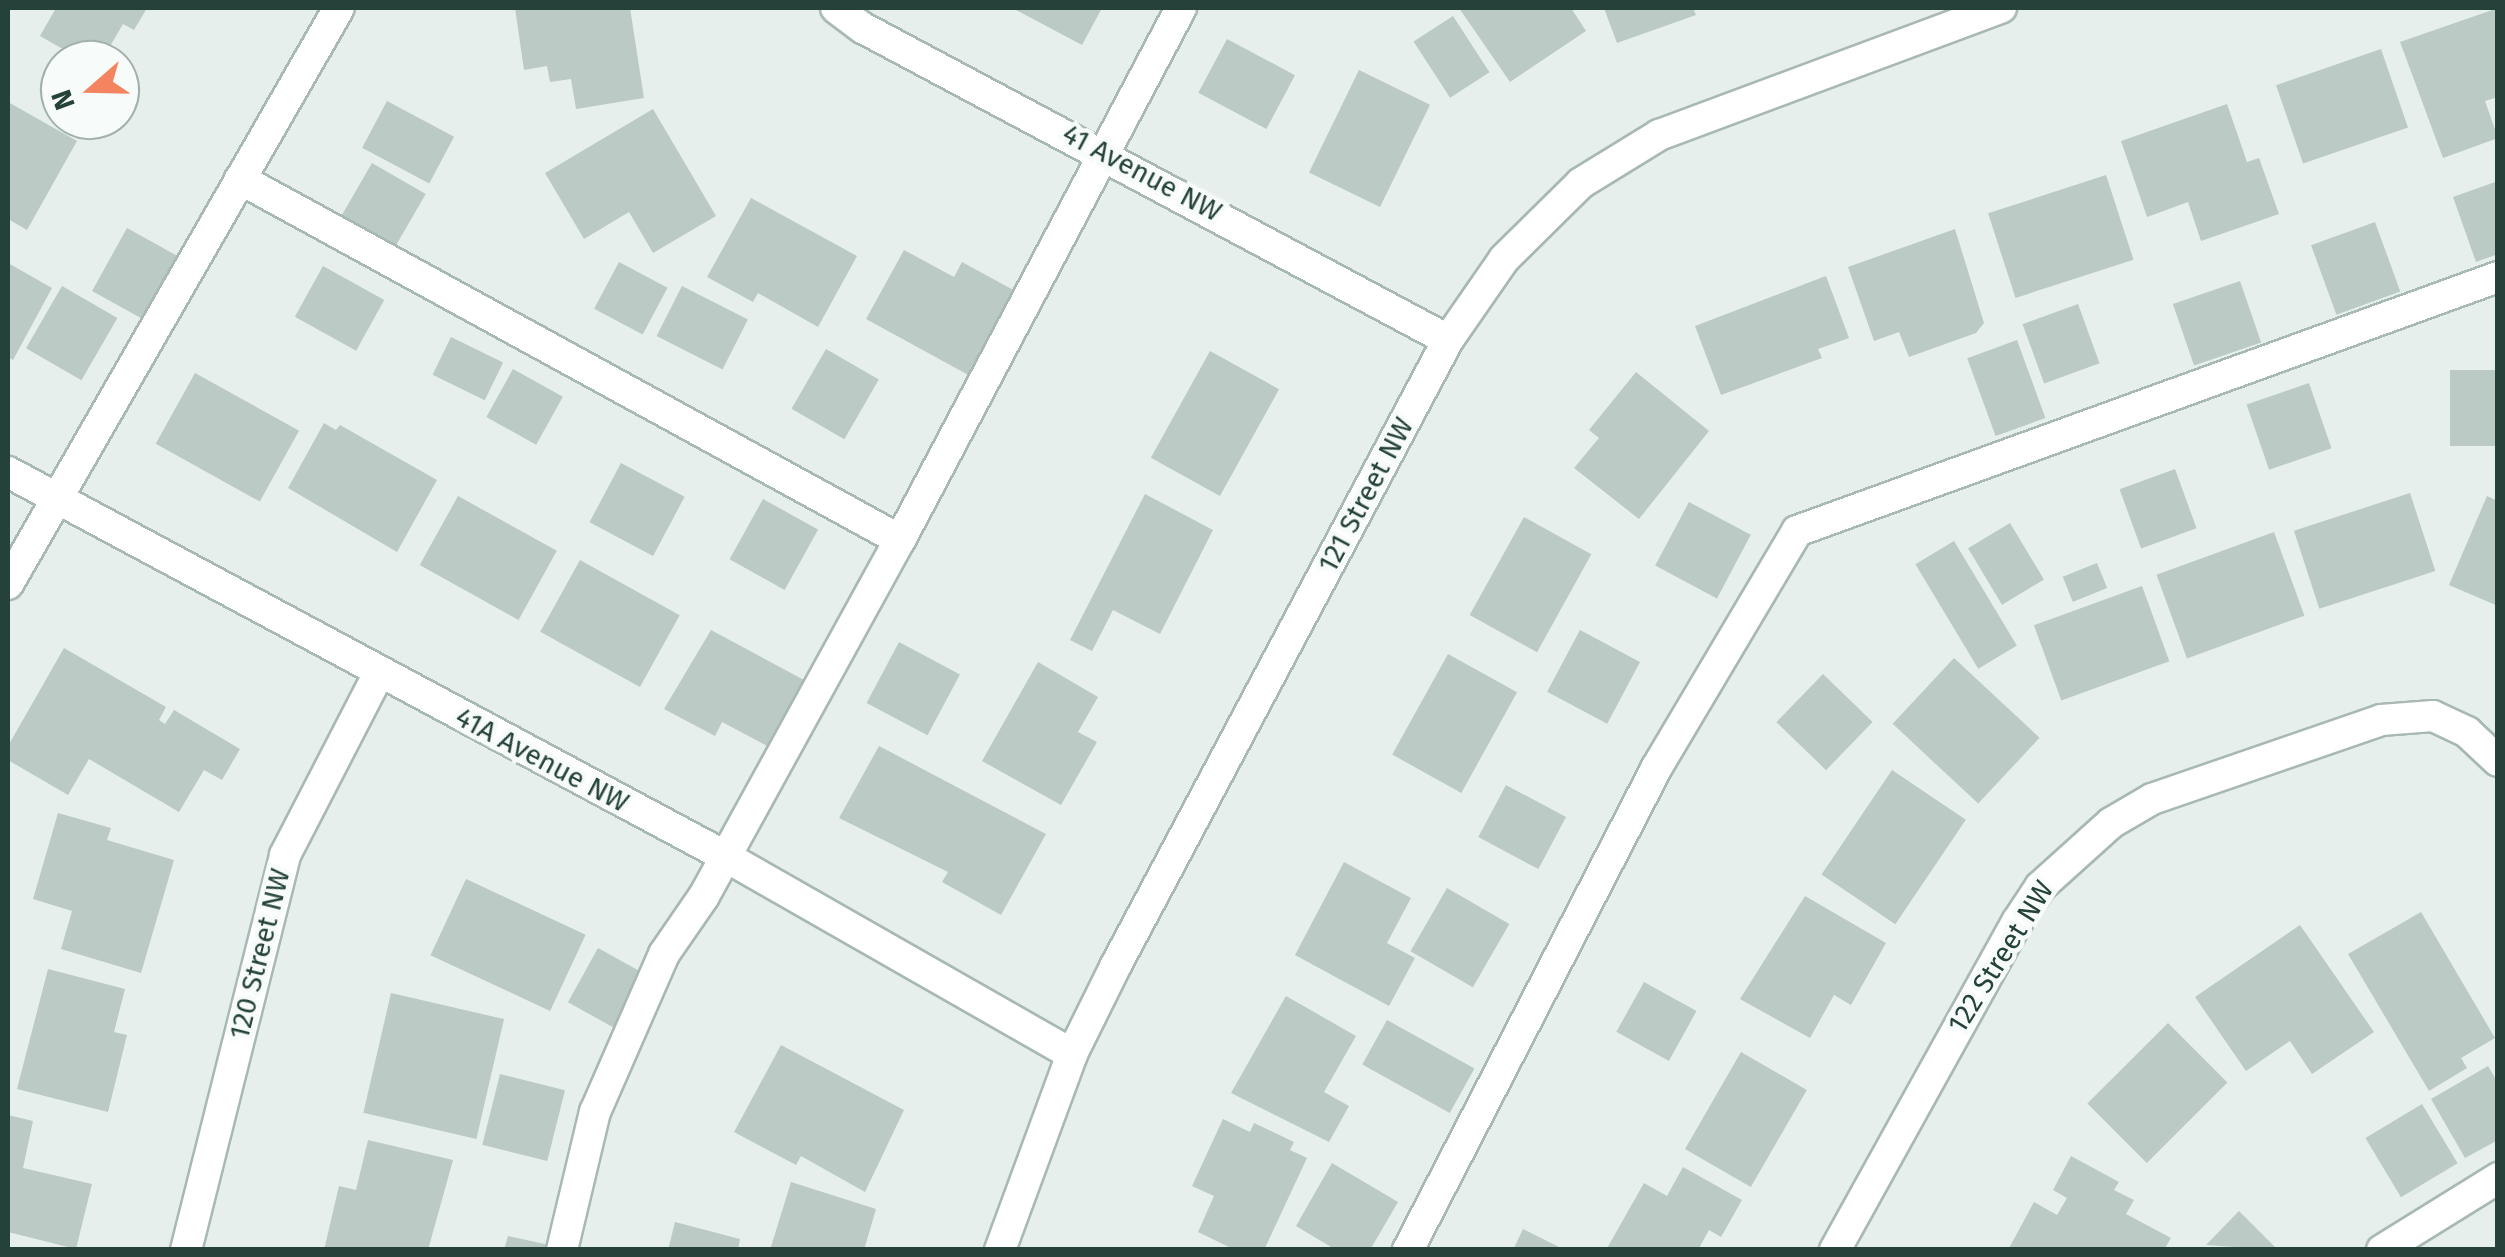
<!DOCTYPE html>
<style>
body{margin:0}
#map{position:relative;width:2505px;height:1257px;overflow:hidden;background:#e6efeb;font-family:"Fira Sans",sans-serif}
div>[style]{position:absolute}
.building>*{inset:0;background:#bbcac4;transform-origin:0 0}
.roads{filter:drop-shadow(2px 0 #a8b8b2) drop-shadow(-2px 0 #a8b8b2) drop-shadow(0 2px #a8b8b2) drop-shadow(0 -2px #a8b8b2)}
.minor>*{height:30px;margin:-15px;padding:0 15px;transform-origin:15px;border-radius:15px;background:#fff}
span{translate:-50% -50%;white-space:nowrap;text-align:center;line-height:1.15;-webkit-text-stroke:9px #f7fbf9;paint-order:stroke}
.street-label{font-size:28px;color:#24423a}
.frame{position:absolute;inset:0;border:10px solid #24423a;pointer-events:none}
.north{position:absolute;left:40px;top:40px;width:100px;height:100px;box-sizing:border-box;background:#f7fbf9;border:2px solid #a3b1ad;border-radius:50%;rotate:250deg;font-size:28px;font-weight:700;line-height:40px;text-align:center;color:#24423a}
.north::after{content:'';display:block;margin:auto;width:35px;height:45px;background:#f4845f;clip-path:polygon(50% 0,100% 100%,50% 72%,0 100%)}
</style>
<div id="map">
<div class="building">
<div style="clip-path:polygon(56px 8px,147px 8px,134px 30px,123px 24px,102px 60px,82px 60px,40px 36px)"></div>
<div style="clip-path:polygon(515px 8px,630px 8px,644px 98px,576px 109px,571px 79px,550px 82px,547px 66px,524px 70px)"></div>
<div style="clip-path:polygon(1012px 8px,1102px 8px,1082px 45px)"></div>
<div style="clip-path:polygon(1459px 8px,1571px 8px,1586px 31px,1510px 82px)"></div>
<div style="clip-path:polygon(1604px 8px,1693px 8px,1696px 15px,1617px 43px)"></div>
<div style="clip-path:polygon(2498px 8px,2498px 97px,2485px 101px,2498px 138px,2443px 158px,2400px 42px)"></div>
<div style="left:1453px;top:16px;width:67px;height:47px;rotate:57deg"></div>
<div style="left:1227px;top:39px;width:77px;height:61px;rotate:28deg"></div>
<div style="left:2381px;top:49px;width:83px;height:111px;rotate:71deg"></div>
<div style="left:1359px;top:70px;width:79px;height:114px;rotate:26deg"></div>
<div style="left:387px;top:101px;width:76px;height:53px;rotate:28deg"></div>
<div style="clip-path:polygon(8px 102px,77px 141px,27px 230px,8px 219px)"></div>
<div style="clip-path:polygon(2227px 104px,2247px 162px,2259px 158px,2279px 214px,2201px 241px,2188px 202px,2147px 217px,2121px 141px)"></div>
<div style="clip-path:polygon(653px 109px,716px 216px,653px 253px,629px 212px,584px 239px,545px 173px)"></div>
<div style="left:372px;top:163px;width:62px;height:61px;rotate:30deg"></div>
<div style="left:2106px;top:175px;width:89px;height:124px;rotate:72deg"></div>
<div style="clip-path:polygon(2498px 181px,2498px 254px,2476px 262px,2453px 197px)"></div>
<div style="clip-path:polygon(751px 198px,857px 256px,818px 327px,758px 293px,753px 302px,707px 277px)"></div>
<div style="left:2375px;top:222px;width:74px;height:68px;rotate:70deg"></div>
<div style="left:127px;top:228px;width:66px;height:72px;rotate:29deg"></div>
<div style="clip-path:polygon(1955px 229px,1984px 323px,1976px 333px,1909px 357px,1899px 332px,1874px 341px,1848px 267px)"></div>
<div style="clip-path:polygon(904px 250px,954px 277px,962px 262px,1019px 293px,972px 377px,866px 319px)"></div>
<div style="left:619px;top:262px;width:55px;height:53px;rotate:28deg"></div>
<div style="clip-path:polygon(8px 263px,52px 288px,13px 360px,8px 357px)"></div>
<div style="left:323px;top:266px;width:70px;height:58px;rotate:29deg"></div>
<div style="clip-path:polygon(1826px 276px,1849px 338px,1818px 349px,1822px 358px,1721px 395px,1695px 326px)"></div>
<div style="left:2240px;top:281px;width:65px;height:71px;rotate:71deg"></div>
<div style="left:62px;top:286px;width:64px;height:72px;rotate:30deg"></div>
<div style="left:682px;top:286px;width:74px;height:56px;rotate:27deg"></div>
<div style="left:2078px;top:304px;width:63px;height:59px;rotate:70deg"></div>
<div style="left:451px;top:337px;width:58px;height:42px;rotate:26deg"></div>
<div style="left:2017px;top:340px;width:83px;height:53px;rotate:70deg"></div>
<div style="left:826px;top:349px;width:61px;height:69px;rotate:30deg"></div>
<div style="left:1210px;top:351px;width:79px;height:122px;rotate:29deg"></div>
<div style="left:513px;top:369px;width:57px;height:55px;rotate:29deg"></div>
<div style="left:2450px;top:370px;width:48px;height:76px"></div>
<div style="clip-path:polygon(1636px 372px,1709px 431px,1639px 519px,1574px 468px,1599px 438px,1589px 430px)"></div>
<div style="left:195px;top:373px;width:119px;height:81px;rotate:29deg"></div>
<div style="left:2309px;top:383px;width:69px;height:66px;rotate:71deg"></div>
<div style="clip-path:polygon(324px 423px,336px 430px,340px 425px,437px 480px,397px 552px,288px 488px)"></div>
<div style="left:621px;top:463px;width:72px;height:67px;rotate:28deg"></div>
<div style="left:2175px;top:469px;width:63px;height:59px;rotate:70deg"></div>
<div style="left:2410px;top:493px;width:82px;height:122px;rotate:72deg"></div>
<div style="clip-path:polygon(1145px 494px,1213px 530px,1160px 634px,1113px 610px,1092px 651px,1070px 640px)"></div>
<div style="left:458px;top:496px;width:113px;height:79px;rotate:29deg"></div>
<div style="clip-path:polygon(2487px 496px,2498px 501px,2498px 606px,2449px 585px)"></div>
<div style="left:763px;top:499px;width:63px;height:69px;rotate:29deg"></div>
<div style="left:1689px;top:502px;width:70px;height:72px;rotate:28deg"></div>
<div style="left:1524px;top:517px;width:77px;height:112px;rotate:29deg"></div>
<div style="left:2010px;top:523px;width:66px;height:49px;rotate:59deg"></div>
<div style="left:2274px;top:532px;width:89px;height:125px;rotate:70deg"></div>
<div style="left:1954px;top:541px;width:122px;height:45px;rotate:59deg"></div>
<div style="left:580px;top:560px;width:114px;height:82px;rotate:29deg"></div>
<div style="left:2097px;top:563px;width:27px;height:37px;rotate:68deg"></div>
<div style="left:2142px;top:586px;width:80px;height:115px;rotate:70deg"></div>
<div style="clip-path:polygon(711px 630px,804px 680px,769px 747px,722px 722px,715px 736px,664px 709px)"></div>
<div style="left:1580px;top:630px;width:68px;height:70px;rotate:28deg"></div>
<div style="left:899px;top:642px;width:69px;height:69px;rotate:28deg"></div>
<div style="clip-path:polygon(64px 648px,166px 707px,159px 720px,165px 724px,174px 710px,240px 749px,222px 780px,204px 770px,179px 812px,89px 759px,68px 795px,8px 760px,8px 746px)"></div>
<div style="left:1448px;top:654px;width:79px;height:115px;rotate:29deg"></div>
<div style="left:1954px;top:658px;width:117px;height:90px;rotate:43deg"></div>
<div style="clip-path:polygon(1038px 662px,1098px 697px,1078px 732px,1097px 742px,1061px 805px,982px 761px)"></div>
<div style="left:1823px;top:674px;width:69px;height:67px;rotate:44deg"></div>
<div style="clip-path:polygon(879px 746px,1046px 834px,1001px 915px,942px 882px,948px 872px,839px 818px)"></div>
<div style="left:1892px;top:770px;width:89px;height:126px;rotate:34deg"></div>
<div style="left:1506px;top:785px;width:68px;height:59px;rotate:28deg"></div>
<div style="clip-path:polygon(58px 813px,111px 828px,107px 840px,174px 860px,141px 973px,61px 949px,72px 911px,33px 899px)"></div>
<div style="clip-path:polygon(1344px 862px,1411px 898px,1387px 943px,1415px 958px,1389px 1006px,1295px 955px)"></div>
<div style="left:466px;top:879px;width:132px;height:84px;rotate:25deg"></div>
<div style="left:1447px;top:888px;width:72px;height:73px;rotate:30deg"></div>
<div style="clip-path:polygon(1805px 896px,1886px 943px,1851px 1005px,1834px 995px,1810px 1038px,1740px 999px)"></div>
<div style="clip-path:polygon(2421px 912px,2495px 1038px,2461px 1058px,2467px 1068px,2429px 1091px,2348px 954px)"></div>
<div style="clip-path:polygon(2300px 925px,2374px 1032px,2312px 1074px,2290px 1041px,2246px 1071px,2195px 997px)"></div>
<div style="left:598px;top:948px;width:53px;height:62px;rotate:29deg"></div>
<div style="clip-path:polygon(48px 969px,125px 989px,114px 1032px,127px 1035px,108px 1112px,17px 1089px)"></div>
<div style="left:1644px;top:982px;width:60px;height:57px;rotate:29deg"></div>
<div style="left:391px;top:993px;width:116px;height:123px;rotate:13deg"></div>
<div style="clip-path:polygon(1286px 996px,1356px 1036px,1324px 1092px,1349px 1106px,1329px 1142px,1231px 1093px)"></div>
<div style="left:1387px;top:1020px;width:100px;height:51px;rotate:29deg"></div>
<div style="left:2168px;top:1023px;width:84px;height:114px;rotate:45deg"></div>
<div style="clip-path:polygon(781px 1045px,904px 1110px,865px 1192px,801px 1156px,796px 1165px,734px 1132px)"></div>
<div style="left:1741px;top:1052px;width:76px;height:112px;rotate:30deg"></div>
<div style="clip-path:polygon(2488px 1066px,2498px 1083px,2498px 1140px,2465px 1158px,2431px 1099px)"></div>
<div style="left:500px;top:1074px;width:67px;height:73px;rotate:14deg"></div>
<div style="left:2422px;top:1104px;width:69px;height:66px;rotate:59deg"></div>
<div style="clip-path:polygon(8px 1115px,33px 1121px,23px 1168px,92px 1184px,76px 1249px,8px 1232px)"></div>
<div style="clip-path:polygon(1223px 1119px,1250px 1132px,1254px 1123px,1294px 1142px,1290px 1150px,1307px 1158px,1264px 1250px,1235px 1250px,1198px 1232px,1214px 1196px,1192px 1186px)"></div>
<div style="clip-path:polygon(368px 1140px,453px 1160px,428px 1250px,324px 1250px,339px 1186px,356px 1190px)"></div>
<div style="clip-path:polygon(2071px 1156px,2119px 1182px,2114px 1190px,2134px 1200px,2126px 1214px,2171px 1238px,2164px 1250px,2008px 1250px,2034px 1202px,2057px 1215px,2067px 1198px,2053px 1190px)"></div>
<div style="clip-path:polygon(1332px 1163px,1398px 1202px,1370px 1250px,1336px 1250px,1296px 1226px)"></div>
<div style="clip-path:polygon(1683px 1167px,1742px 1200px,1721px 1237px,1709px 1230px,1698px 1250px,1606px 1250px,1644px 1183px,1667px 1196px)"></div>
<div style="clip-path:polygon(791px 1182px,876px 1209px,864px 1250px,770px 1250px)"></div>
<div style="clip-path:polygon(2239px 1211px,2278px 1250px,2206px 1245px)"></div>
<div style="clip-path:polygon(675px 1222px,740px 1239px,738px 1250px,668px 1250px)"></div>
<div style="clip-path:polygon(1523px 1229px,1565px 1250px,1513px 1250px)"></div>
<div style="clip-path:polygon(508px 1236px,554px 1246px,553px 1250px,504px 1250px)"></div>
</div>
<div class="roads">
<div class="minor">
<div style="left:836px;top:8px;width:34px;rotate:37deg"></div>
<div style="left:863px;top:28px;width:663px;rotate:28.07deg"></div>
<div style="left:240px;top:179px;width:752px;rotate:28.68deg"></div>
<div style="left:8px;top:472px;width:809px;rotate:28.18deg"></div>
<div style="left:721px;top:854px;width:404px;rotate:29.7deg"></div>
<div style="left:8px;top:584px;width:664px;rotate:-60.12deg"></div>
<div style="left:186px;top:1250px;width:407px;rotate:-75.9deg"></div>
<div style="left:285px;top:855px;width:203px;rotate:-62.7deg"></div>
<div style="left:562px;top:1250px;width:142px;rotate:-76.6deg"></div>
<div style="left:595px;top:1112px;width:172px;rotate:-66.4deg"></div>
<div style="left:664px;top:954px;width:70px;rotate:-55.4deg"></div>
<div style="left:704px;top:896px;width:406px;rotate:-61.2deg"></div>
<div style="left:900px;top:540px;width:602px;rotate:-62.16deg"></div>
<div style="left:1000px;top:1250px;width:209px;rotate:-69.8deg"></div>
<div style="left:1072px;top:1054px;width:99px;rotate:-63.7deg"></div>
<div style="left:1116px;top:965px;width:708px;rotate:-62.02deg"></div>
<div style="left:1448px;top:340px;width:98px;rotate:-55.3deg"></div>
<div style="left:1504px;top:259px;width:108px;rotate:-44.6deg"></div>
<div style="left:1581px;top:183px;width:92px;rotate:-31.6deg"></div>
<div style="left:1659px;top:135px;width:365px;rotate:-20.4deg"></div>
<div style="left:1408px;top:1250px;width:543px;rotate:-62.73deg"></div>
<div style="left:1657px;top:767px;width:274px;rotate:-59.3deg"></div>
<div style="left:1797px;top:531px;width:746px;rotate:-19.92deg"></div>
<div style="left:1835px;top:1250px;width:375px;rotate:-61deg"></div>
<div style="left:2017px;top:922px;width:42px;rotate:-56.7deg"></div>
<div style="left:2040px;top:887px;width:96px;rotate:-42deg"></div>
<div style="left:2111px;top:823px;width:48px;rotate:-30.3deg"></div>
<div style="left:2152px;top:799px;width:242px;rotate:-19deg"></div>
<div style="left:2381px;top:720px;width:52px;rotate:-4.4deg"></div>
<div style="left:2433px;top:716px;width:38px;rotate:25deg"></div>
<div style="left:2467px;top:732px;width:42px;rotate:43.1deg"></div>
<div style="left:2382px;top:1250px;width:137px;rotate:-31.8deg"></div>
</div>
</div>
<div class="street-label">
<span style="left:1142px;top:173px;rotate:28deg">41 Avenue NW</span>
<span style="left:1366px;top:495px;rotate:-62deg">121 Street NW</span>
<span style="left:542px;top:760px;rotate:28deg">41A Avenue NW</span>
<span style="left:260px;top:954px;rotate:-76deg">120 Street NW</span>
<span style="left:2001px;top:957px;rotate:-58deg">122 Street NW</span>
</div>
<div class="frame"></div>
<div class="north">N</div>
</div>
